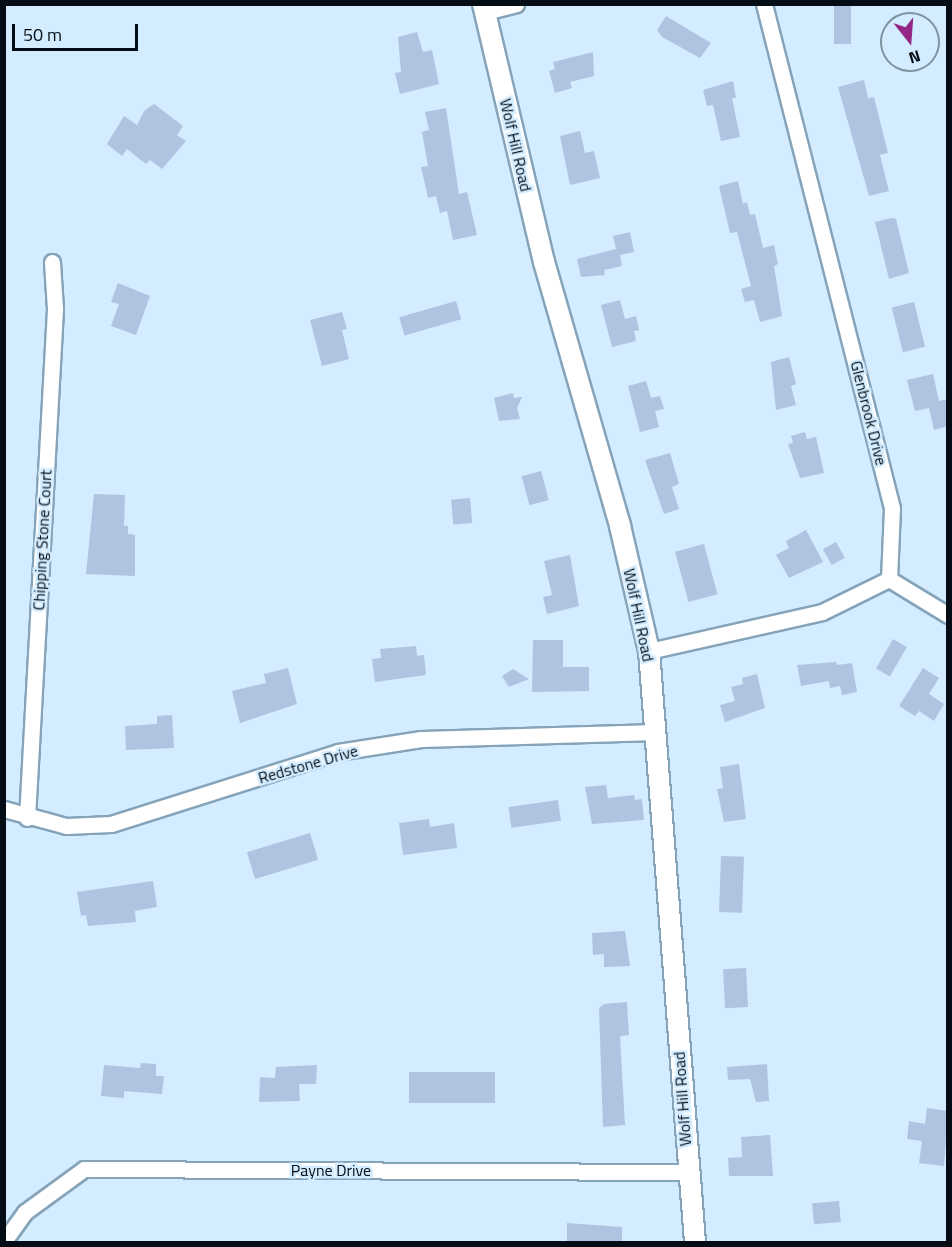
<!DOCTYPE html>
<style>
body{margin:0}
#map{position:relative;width:952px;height:1247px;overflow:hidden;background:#d3ecff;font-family:"Titillium Web",sans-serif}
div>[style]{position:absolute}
.building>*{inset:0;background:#b0c3e0;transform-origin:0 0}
.roads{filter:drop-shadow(2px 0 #85a3b9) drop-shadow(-2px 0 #85a3b9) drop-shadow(0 2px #85a3b9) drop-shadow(0 -2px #85a3b9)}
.minor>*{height:15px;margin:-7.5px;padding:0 7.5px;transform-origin:7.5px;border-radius:7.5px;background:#fff}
.tertiary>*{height:20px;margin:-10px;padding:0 10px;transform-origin:10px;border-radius:10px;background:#fff}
span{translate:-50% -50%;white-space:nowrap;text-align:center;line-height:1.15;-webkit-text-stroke:5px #d3ecff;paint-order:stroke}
.street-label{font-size:16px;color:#040d15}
.frame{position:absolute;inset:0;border:6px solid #040d15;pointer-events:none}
.north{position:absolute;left:880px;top:12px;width:60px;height:60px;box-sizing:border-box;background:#d3ecff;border:2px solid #8093a1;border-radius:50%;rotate:163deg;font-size:16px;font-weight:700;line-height:24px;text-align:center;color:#040d15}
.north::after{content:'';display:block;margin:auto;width:21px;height:27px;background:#942687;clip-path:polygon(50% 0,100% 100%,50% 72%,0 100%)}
.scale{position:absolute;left:12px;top:24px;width:126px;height:27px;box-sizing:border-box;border:3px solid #040d15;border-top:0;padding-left:8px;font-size:18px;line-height:21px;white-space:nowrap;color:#040d15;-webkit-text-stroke:4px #d3ecff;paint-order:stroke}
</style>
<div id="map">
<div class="building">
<div style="left:834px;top:4px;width:17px;height:40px"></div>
<div style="clip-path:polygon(666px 16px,711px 43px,700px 58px,662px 37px,657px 30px)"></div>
<div style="clip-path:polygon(417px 32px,423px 52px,432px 50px,439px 84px,400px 94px,395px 73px,401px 72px,398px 37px)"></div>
<div style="clip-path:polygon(593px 52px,594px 76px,570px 82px,572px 88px,555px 93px,549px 71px,555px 69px,553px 62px)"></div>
<div style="clip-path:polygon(864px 80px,868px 98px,874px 97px,888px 153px,880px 155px,889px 191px,869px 196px,838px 87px)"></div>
<div style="clip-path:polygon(733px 81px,736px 98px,732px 98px,740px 137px,721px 141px,713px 105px,707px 106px,703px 90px)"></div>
<div style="clip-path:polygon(154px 104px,183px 126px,177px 135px,186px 141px,162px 169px,150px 160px,146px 164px,127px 149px,122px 156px,107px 144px,124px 116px,137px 125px,144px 111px)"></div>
<div style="clip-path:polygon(446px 108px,459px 194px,467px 192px,477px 235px,453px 240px,447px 211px,440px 213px,436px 196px,428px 198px,421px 167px,428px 166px,422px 132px,429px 130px,425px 112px)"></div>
<div style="clip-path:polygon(580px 131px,585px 153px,594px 151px,600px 178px,570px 185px,560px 136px)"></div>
<div style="clip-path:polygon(738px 181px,743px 204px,747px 202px,750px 215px,755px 214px,763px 248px,774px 245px,778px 264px,774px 266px,782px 316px,760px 322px,754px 300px,745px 302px,741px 289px,751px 286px,737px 232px,730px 233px,719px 186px)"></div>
<div style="clip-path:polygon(891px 218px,896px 219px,909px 273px,889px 279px,875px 222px)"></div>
<div style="clip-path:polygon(630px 232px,634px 252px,620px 255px,622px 266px,604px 270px,605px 275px,581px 277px,577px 259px,616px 249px,613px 236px)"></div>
<div style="clip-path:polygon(118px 283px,150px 296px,136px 335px,111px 326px,119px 304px,111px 302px)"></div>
<div style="clip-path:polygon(620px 300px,625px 319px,636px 316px,639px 330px,634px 331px,636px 341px,612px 347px,601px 305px)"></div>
<div style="left:456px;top:301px;width:19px;height:59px;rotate:74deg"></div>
<div style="left:914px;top:302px;width:46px;height:23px;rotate:76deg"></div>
<div style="clip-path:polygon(342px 312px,347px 329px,342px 330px,349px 359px,322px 366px,310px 320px)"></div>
<div style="clip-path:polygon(789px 357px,796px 384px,791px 386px,796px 405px,776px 410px,771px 362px)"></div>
<div style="clip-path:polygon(933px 374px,939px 401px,948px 399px,948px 426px,934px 430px,929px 408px,915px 411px,907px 380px)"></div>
<div style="clip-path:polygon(646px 381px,651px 398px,660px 396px,664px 409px,655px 411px,659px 427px,640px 432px,628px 386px)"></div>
<div style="clip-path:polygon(513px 393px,514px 398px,522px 397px,517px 408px,520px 419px,499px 421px,494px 398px)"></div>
<div style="clip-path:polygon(805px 432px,807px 439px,816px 437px,824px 473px,800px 478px,788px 444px,793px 443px,791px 436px)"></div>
<div style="clip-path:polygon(670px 453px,679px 484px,672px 487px,679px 509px,664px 514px,645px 460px)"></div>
<div style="left:541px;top:471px;width:30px;height:20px;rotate:75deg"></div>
<div style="clip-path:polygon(94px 494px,125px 495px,124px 526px,128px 526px,128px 534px,135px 535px,135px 576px,86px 574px)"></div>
<div style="left:470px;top:498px;width:25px;height:19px;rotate:85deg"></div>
<div style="clip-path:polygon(806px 530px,823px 562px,789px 578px,776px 555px,789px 548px,786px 541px)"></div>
<div style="left:836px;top:542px;width:18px;height:15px;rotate:61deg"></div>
<div style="left:704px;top:544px;width:52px;height:30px;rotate:75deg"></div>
<div style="clip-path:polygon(570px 555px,579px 606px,547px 614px,543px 597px,552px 595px,544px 561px)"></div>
<div style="left:893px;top:639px;width:16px;height:34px;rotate:30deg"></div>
<div style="clip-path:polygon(533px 640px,563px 640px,563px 667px,589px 667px,589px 691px,532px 692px)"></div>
<div style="clip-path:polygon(416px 646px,417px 656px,424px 655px,426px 675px,375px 682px,372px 659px,381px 658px,380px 649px)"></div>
<div style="clip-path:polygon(836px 662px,837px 665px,852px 663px,857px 692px,842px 695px,840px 686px,830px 688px,829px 681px,801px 686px,797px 665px)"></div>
<div style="clip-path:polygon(288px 668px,297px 704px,240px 723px,232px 691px,266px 683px,264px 674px)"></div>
<div style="clip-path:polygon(923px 668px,939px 678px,929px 694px,944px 704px,934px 721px,919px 711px,915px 716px,899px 706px)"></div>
<div style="clip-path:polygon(513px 669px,529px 679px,509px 687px,502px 676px)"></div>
<div style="clip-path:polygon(757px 674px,765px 708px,725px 722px,720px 705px,735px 701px,731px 687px,743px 684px,742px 678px)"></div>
<div style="clip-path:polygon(172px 715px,174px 748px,126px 750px,125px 726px,157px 724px,157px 716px)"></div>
<div style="clip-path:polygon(739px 764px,746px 819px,724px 822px,717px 789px,723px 788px,720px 767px)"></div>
<div style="clip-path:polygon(606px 785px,608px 798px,634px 795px,635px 800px,642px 799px,644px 820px,592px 824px,585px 787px)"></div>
<div style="left:558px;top:800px;width:21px;height:50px;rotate:82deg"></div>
<div style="clip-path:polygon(429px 819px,430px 827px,454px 823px,457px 848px,403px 855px,399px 823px)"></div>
<div style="left:310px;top:833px;width:28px;height:66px;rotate:73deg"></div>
<div style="left:721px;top:856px;width:23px;height:56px;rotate:2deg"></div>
<div style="clip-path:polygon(153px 881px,157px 907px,135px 911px,136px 922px,88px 926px,86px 915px,81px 916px,77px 892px)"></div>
<div style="clip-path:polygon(625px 931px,630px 966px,604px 967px,604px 954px,593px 955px,592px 933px)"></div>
<div style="left:746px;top:968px;width:39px;height:23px;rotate:87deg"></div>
<div style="clip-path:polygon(627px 1002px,629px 1035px,620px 1036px,625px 1125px,603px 1127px,599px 1008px,604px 1004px)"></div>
<div style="clip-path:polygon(141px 1063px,156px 1064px,156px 1076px,164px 1076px,162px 1094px,124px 1091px,124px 1098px,101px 1096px,104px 1065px,140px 1068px)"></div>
<div style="clip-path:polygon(767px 1064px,769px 1101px,756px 1102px,750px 1079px,728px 1080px,727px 1067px)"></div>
<div style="clip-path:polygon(317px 1065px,316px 1084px,299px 1084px,300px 1101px,259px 1102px,260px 1077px,275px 1078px,276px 1067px)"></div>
<div style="left:409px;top:1072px;width:86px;height:31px"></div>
<div style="clip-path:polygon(927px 1108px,948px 1111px,944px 1166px,919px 1163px,922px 1141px,907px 1139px,909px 1121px,925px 1124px)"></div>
<div style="clip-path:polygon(770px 1135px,773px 1176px,729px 1176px,728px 1158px,742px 1157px,741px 1137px)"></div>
<div style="left:839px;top:1201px;width:21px;height:27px;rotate:85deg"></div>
<div style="clip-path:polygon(567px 1223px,622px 1227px,622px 1242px,567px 1242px)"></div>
</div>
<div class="roads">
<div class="minor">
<div style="left:764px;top:4px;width:520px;rotate:75.75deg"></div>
<div style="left:892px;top:508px;width:71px;rotate:92.4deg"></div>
<div style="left:485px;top:12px;width:32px;rotate:-14deg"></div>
<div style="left:889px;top:579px;width:69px;rotate:31.4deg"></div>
<div style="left:649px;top:651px;width:177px;rotate:-12.7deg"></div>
<div style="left:822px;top:612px;width:75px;rotate:-26.2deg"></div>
<div style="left:4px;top:809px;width:64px;rotate:15.3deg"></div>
<div style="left:66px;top:826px;width:45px;rotate:-2.5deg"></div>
<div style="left:111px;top:824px;width:238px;rotate:-17.6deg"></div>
<div style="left:338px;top:752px;width:84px;rotate:-8.9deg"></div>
<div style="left:421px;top:739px;width:236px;rotate:-1.7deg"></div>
<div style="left:27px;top:818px;width:510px;rotate:-86.85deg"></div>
<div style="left:55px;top:309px;width:47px;rotate:-93.7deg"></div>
<div style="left:4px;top:1241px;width:36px;rotate:-54deg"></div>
<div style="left:25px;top:1212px;width:73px;rotate:-36.1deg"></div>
<div style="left:84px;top:1169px;width:603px;rotate:0.29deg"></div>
</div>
<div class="tertiary">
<div style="left:483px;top:4px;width:265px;rotate:76.7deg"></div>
<div style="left:544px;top:262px;width:275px;rotate:73.9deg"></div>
<div style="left:620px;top:526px;width:128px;rotate:76.9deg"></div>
<div style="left:649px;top:651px;width:593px;rotate:85.55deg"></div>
</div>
</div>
<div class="street-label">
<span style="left:516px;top:145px;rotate:77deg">Wolf Hill Road</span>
<span style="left:869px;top:413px;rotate:76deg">Glenbrook Drive</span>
<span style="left:42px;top:540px;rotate:-87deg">Chipping Stone Court</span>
<span style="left:639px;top:615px;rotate:78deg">Wolf Hill Road</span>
<span style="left:308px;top:764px;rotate:-16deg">Redstone Drive</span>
<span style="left:682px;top:1099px;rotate:-94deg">Wolf Hill Road</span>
<span style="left:331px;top:1170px">Payne Drive</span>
</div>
<div class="frame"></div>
<div class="north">N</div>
<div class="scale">50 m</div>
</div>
